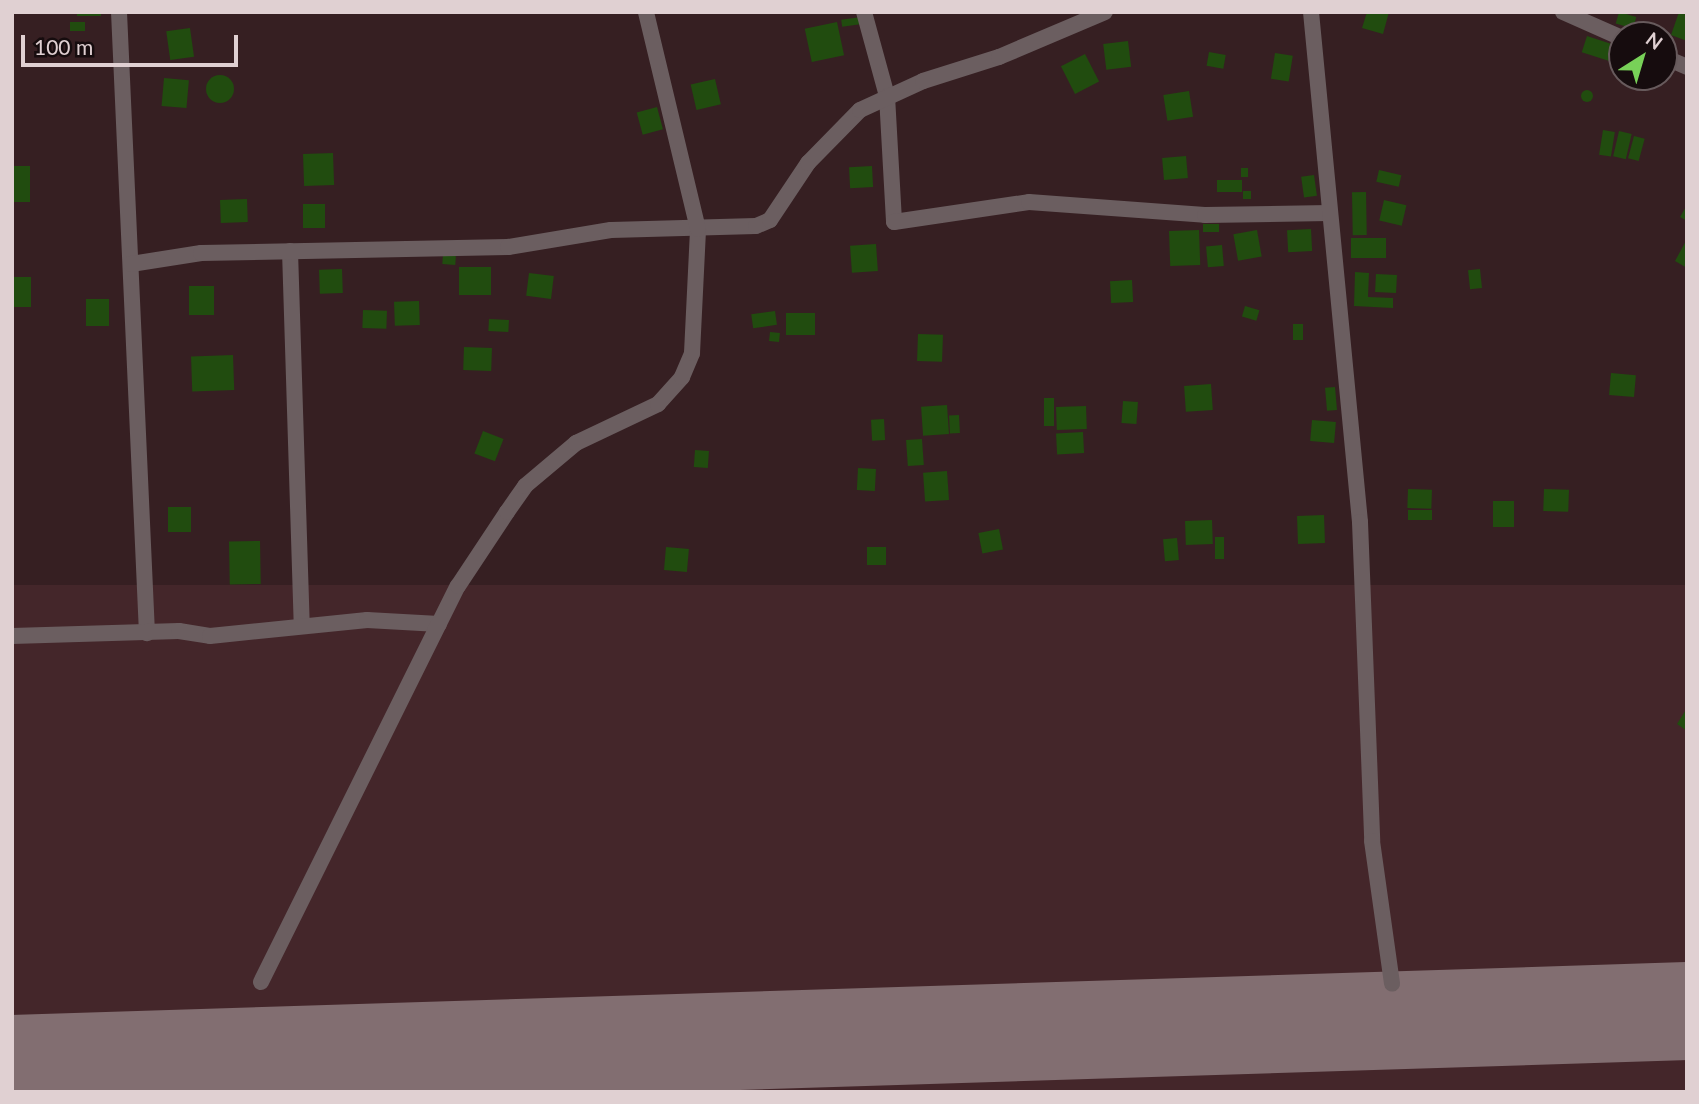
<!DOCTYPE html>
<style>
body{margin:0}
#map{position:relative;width:1699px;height:1104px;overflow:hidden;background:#361f22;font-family:Lato,sans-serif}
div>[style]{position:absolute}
.built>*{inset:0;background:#44262a;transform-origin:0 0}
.taxiway>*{height:38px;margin:-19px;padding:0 19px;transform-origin:19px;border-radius:19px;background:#826e71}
.runway>*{height:98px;margin:-49px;padding:0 49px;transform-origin:49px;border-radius:49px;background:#826e71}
.building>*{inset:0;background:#214c0f;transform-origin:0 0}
.round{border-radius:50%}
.minor>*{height:16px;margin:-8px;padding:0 8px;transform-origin:8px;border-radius:8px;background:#6b5e60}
span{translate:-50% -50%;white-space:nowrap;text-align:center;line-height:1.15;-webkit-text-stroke:5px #160c0e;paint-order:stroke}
.frame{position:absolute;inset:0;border:14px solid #e0d0d2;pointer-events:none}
.north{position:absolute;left:1608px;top:21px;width:70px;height:70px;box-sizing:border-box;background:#160c0e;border:2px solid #675a5c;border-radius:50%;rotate:37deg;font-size:19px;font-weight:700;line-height:28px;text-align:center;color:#e0d0d2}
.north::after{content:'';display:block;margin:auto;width:24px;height:32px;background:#78d158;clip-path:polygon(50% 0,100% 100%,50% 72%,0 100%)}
.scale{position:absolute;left:21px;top:35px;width:217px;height:32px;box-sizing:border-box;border:4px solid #e0d0d2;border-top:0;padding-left:9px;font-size:21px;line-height:24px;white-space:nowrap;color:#e0d0d2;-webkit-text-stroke:5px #160c0e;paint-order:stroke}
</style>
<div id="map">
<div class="built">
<div style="left:1687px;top:585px;width:507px;height:1676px;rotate:90deg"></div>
</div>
<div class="taxiway">
<div style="left:12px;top:1078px;width:16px;rotate:-60deg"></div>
</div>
<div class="runway">
<div style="left:12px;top:1064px;width:1676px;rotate:-1.81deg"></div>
</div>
<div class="building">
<div style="left:77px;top:12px;width:24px;height:4px"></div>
<div style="clip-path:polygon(1367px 12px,1389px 12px,1383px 34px,1362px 28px)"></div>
<div style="left:1619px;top:12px;width:18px;height:12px;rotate:16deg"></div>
<div style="clip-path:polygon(1679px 12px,1687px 13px,1687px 41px,1671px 35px)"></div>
<div style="left:861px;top:17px;width:7px;height:20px;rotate:82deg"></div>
<div style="left:70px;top:22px;width:15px;height:9px"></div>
<div style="left:837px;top:22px;width:34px;height:33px;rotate:78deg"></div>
<div style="left:190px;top:28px;width:29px;height:24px;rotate:82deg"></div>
<div style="left:1587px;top:36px;width:33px;height:17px;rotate:18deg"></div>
<div style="left:1128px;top:41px;width:26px;height:25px;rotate:83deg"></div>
<div style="left:1209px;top:52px;width:17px;height:14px;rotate:10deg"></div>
<div style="left:1275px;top:53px;width:18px;height:26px;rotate:9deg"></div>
<div style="left:1085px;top:54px;width:31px;height:27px;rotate:63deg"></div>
<div class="round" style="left:206px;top:75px;width:28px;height:28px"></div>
<div style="left:164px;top:78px;width:25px;height:28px;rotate:5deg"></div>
<div style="left:715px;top:79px;width:26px;height:25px;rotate:77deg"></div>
<div class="round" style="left:1581px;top:90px;width:12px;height:12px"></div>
<div style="left:1189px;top:91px;width:26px;height:26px;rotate:81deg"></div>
<div style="left:657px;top:107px;width:23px;height:21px;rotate:75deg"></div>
<div style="left:1603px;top:130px;width:12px;height:25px;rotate:9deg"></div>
<div style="left:1619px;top:131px;width:13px;height:26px;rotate:13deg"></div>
<div style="left:1634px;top:136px;width:11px;height:23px;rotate:15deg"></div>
<div style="left:333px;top:153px;width:32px;height:30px;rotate:88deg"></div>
<div style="left:1186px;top:156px;width:22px;height:24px;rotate:85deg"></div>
<div style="left:12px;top:166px;width:18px;height:36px"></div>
<div style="left:872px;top:166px;width:21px;height:23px;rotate:87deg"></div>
<div style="left:1241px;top:168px;width:7px;height:9px"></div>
<div style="left:1379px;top:170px;width:23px;height:12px;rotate:13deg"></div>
<div style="left:1314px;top:175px;width:21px;height:13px;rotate:82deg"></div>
<div style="left:1217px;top:180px;width:25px;height:12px"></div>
<div style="left:1243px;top:191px;width:8px;height:8px"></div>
<div style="left:1366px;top:192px;width:43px;height:14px;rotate:89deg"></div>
<div style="left:247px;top:199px;width:23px;height:27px;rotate:88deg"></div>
<div style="left:1384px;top:200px;width:23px;height:21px;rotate:13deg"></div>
<div style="left:303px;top:204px;width:22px;height:24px"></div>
<div style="clip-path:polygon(1687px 205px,1687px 221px,1680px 217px)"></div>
<div style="left:1219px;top:224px;width:8px;height:16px;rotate:90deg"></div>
<div style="left:1311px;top:229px;width:22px;height:24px;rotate:87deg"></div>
<div style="left:1199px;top:230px;width:35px;height:30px;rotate:88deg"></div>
<div style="left:1257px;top:230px;width:27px;height:24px;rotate:80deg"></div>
<div style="left:1386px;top:238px;width:20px;height:35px;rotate:90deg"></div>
<div style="clip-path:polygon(1687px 239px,1687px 268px,1675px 261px)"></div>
<div style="left:876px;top:244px;width:27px;height:26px;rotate:86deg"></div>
<div style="left:1222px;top:245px;width:21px;height:16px;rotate:85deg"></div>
<div style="left:443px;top:254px;width:13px;height:10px;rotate:4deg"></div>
<div style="left:459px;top:267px;width:32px;height:28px"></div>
<div style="left:342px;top:269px;width:24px;height:23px;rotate:88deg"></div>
<div style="left:1480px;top:269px;width:19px;height:12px;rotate:84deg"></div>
<div style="clip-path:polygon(1355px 272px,1369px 273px,1368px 297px,1393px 298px,1393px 308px,1354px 306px)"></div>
<div style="left:529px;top:273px;width:25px;height:23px;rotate:7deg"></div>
<div style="left:1376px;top:274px;width:21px;height:18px;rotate:3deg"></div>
<div style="left:12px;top:277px;width:19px;height:30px"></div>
<div style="left:1132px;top:280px;width:22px;height:22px;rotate:87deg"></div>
<div style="left:189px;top:286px;width:25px;height:29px"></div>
<div style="left:86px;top:299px;width:23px;height:27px"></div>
<div style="left:419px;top:301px;width:24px;height:25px;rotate:88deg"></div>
<div style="left:1245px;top:306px;width:15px;height:11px;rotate:16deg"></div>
<div style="left:363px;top:310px;width:24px;height:18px;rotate:2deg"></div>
<div style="left:775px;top:311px;width:14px;height:24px;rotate:82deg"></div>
<div style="left:786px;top:313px;width:29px;height:22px"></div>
<div style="left:489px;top:319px;width:20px;height:12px;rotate:3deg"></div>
<div style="left:1293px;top:324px;width:10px;height:16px"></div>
<div style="left:770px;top:332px;width:10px;height:9px;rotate:6deg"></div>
<div style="left:918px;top:334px;width:25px;height:27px;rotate:2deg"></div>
<div style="left:464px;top:347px;width:28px;height:23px;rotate:2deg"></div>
<div style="left:233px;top:355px;width:35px;height:42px;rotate:88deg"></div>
<div style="left:1611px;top:373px;width:25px;height:22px;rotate:5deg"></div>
<div style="left:1211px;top:384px;width:26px;height:27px;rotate:86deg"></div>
<div style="left:1335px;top:387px;width:23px;height:10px;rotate:85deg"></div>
<div style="left:1044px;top:398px;width:10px;height:28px"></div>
<div style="left:1123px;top:401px;width:15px;height:22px;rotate:4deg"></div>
<div style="left:947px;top:405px;width:29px;height:26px;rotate:86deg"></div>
<div style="left:1086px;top:406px;width:23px;height:30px;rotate:88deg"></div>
<div style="left:959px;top:415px;width:18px;height:10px;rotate:87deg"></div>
<div style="left:884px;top:419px;width:21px;height:13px;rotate:87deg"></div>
<div style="left:1312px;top:420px;width:24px;height:21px;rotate:5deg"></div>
<div style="left:483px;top:431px;width:22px;height:24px;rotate:21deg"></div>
<div style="left:1083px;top:432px;width:21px;height:27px;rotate:87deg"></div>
<div style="left:922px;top:439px;width:26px;height:16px;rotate:86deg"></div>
<div style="left:695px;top:450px;width:14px;height:17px;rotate:4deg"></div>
<div style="left:858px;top:468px;width:18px;height:22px;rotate:3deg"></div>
<div style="left:947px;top:471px;width:29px;height:24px;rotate:86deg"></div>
<div style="left:1408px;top:489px;width:24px;height:19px;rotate:2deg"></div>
<div style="left:1544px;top:489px;width:25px;height:22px;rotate:2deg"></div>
<div style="left:1493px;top:501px;width:21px;height:26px"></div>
<div style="left:168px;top:507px;width:23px;height:25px"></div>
<div style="left:1408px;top:510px;width:24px;height:10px"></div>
<div style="left:1324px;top:515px;width:28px;height:27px;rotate:88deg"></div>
<div style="left:1212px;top:520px;width:24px;height:27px;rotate:88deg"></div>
<div style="left:999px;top:529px;width:21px;height:21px;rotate:79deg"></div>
<div style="left:1215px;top:537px;width:9px;height:22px"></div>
<div style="left:1177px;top:538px;width:22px;height:14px;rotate:85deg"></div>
<div style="left:260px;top:541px;width:43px;height:31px;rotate:89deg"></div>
<div style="left:666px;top:547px;width:23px;height:23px;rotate:5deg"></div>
<div style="left:867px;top:547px;width:19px;height:18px"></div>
<div style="clip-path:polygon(1687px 708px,1687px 731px,1677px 724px)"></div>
</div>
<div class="minor">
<div style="left:119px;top:12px;width:622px;rotate:87.42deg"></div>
<div style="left:864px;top:12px;width:87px;rotate:74.7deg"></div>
<div style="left:887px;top:96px;width:126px;rotate:86.8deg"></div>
<div style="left:894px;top:222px;width:136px;rotate:-8.4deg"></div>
<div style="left:1029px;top:202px;width:176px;rotate:4.2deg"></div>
<div style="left:1205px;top:215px;width:124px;rotate:-0.9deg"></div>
<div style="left:1311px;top:12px;width:512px;rotate:84.51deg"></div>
<div style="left:1360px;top:522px;width:319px;rotate:87.8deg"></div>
<div style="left:1372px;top:841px;width:144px;rotate:82deg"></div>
<div style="left:1563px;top:12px;width:64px;rotate:23.8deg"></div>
<div style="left:1664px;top:57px;width:25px;rotate:23deg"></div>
<div style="left:290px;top:251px;width:372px;rotate:88.2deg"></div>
<div style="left:131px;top:264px;width:71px;rotate:-8.9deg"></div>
<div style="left:201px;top:253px;width:307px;rotate:-1.1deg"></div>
<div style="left:508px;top:247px;width:104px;rotate:-9.4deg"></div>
<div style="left:611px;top:230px;width:145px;rotate:-1.6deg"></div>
<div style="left:756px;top:226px;width:15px;rotate:-23deg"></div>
<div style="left:770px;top:220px;width:69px;rotate:-56.3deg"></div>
<div style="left:808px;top:163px;width:74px;rotate:-45.5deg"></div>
<div style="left:860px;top:110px;width:69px;rotate:-24.7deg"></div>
<div style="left:923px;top:81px;width:80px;rotate:-17.5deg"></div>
<div style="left:999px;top:57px;width:115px;rotate:-23deg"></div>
<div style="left:12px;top:636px;width:167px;rotate:-1.7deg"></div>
<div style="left:179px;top:631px;width:31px;rotate:9deg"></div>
<div style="left:210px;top:636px;width:158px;rotate:-5.8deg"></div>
<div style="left:367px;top:620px;width:72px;rotate:3.2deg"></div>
<div style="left:261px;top:982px;width:442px;rotate:-63.6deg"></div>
<div style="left:458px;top:586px;width:89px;rotate:-56.5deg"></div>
<div style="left:507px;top:512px;width:32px;rotate:-55deg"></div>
<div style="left:525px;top:486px;width:67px;rotate:-40.1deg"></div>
<div style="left:576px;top:443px;width:91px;rotate:-25.4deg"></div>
<div style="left:658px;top:404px;width:36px;rotate:-48deg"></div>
<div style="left:682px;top:377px;width:26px;rotate:-67deg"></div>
<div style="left:692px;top:353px;width:124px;rotate:-87.2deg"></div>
<div style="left:698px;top:229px;width:223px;rotate:-103.5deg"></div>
</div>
<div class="frame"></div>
<div class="north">N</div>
<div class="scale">100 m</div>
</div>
